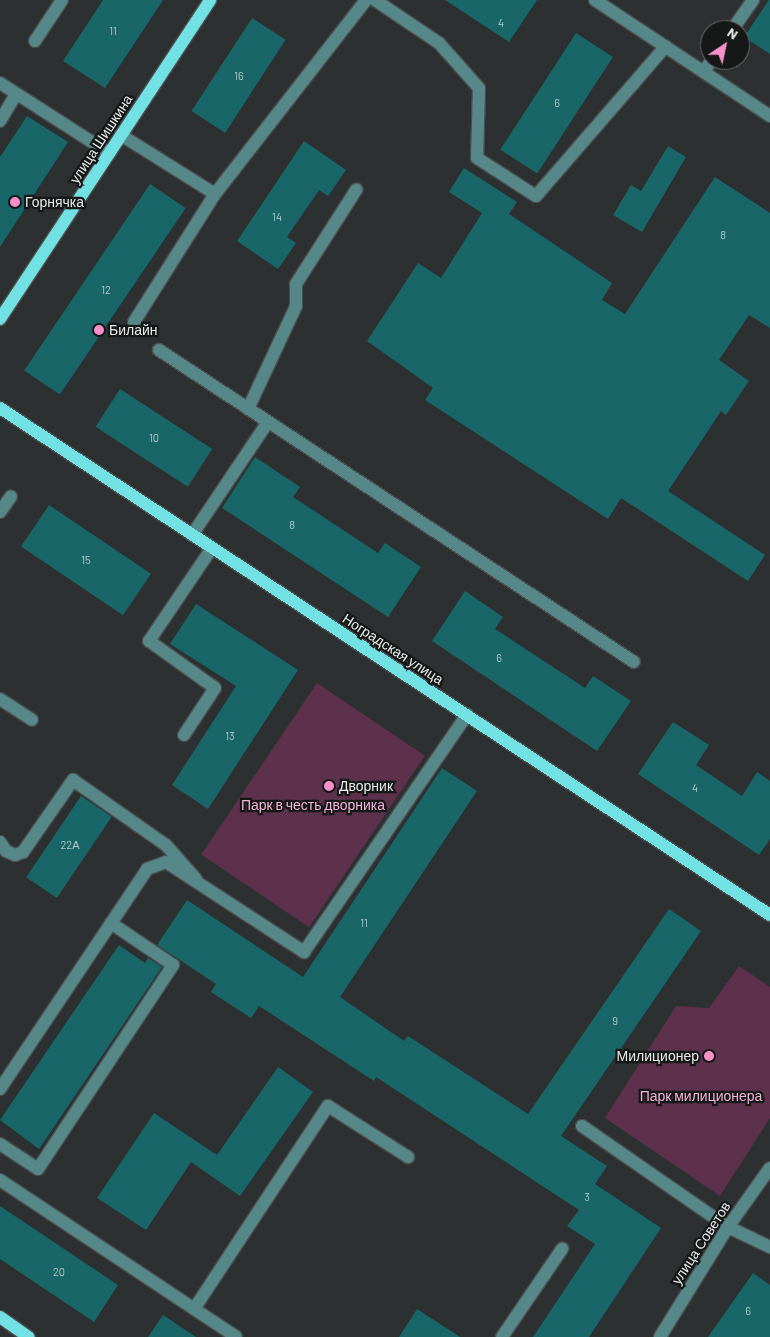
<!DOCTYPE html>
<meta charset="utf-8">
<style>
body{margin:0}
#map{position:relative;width:770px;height:1337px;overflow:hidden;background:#2d3030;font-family:Barlow,sans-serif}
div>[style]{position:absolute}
.green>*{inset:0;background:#5d314b;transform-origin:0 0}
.building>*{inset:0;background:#186667;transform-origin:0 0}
.roads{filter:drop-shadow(1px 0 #4b4e4e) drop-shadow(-1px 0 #4b4e4e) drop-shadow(0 1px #4b4e4e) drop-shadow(0 -1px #4b4e4e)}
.minor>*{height:12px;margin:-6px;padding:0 6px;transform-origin:6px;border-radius:6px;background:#568889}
.major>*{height:12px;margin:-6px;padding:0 6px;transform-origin:6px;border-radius:6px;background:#72e1e3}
.dots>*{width:14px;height:14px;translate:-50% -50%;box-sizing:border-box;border:2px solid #161818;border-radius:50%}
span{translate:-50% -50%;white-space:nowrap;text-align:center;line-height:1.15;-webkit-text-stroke:4.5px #161818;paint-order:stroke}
.number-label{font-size:11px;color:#b4c9c9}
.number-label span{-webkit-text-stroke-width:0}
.street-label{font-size:14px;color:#e8eaea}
.poi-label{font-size:14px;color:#e8eaea}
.left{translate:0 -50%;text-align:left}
.right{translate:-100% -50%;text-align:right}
.park-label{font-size:14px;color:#f4b2d6}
.north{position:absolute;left:700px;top:20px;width:50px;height:50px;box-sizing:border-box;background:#161818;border:1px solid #6a6c6c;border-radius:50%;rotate:34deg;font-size:14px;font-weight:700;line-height:20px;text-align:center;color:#e8eaea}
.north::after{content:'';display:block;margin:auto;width:18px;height:22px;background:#f890cc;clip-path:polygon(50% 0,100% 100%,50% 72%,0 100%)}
</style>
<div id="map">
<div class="green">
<div style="left:317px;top:683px;width:130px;height:207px;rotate:34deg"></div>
<div style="clip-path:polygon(739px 966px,770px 987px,770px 1118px,720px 1196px,605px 1118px,676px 1006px,709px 1008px)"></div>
</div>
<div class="building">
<div style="clip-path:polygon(103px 0,163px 0,105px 88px,63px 61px)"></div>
<div style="clip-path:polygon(445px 0,537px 0,509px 42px)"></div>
<div style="clip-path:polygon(769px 0,770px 0,770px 54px,744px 37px)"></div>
<div style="left:252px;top:18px;width:40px;height:111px;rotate:33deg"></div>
<div style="left:576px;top:33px;width:44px;height:139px;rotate:33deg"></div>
<div style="clip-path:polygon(27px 116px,68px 142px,0 247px,0 157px)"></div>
<div style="clip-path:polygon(304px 141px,346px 170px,328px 196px,319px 190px,287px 237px,296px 243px,278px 269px,237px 241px)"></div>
<div style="clip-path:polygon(668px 146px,686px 157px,642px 232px,613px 215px,631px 185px,641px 191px)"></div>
<div style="clip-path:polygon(464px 168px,517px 202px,509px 214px,612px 283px,602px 300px,625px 314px,715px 177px,770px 213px,770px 328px,749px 315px,719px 360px,749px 381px,726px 415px,721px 411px,668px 491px,765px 555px,748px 581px,621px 498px,608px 519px,425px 400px,433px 388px,367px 341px,418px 263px,441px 278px,482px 213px,449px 192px)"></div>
<div style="left:150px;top:184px;width:43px;height:225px;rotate:34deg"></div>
<div style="left:120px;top:389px;width:110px;height:45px;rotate:33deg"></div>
<div style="clip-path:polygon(255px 457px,300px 487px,293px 497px,378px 553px,385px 543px,421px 567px,388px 617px,222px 508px)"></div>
<div style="left:49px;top:505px;width:123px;height:50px;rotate:34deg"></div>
<div style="clip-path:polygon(465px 591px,503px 617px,495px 629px,585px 688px,593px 676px,631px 701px,597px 751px,432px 641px)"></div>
<div style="clip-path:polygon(196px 604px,298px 670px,208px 809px,172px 785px,236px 686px,170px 644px)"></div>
<div style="clip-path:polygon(673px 722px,709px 745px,696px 765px,742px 796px,757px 772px,770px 781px,770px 839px,759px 855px,638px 774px)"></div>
<div style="clip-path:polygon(442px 768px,477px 791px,340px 997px,404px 1041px,408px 1036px,528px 1114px,669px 909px,701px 931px,561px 1136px,607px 1166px,595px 1184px,661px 1228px,589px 1337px,533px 1337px,595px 1244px,567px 1226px,579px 1210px,376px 1077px,374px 1081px,259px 1006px,251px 1018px,211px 992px,216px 984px,157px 945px,187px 900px,303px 977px)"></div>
<div style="left:81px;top:796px;width:37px;height:98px;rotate:34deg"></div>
<div style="clip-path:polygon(119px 945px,145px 963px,148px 958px,162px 967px,39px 1149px,0 1120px)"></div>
<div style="clip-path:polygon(278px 1067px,313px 1092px,240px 1196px,191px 1162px,146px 1230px,97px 1198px,154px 1113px,217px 1155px)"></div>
<div style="clip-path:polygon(0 1206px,118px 1285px,94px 1322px,0 1259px)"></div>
<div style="clip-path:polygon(753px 1273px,770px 1285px,770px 1337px,708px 1337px)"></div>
<div style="clip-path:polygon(417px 1309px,460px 1337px,399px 1337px)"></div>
<div style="clip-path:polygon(163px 1315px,196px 1337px,148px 1337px)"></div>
</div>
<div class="roads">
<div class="minor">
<div style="left:375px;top:0;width:77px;rotate:33.9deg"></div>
<div style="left:439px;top:43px;width:60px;rotate:48.4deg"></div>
<div style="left:479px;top:88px;width:70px;rotate:91.6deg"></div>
<div style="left:477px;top:158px;width:70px;rotate:32.8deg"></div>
<div style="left:536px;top:196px;width:198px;rotate:-49.1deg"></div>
<div style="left:595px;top:0;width:210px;rotate:33.5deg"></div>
<div style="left:732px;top:30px;width:37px;rotate:-55deg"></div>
<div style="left:35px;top:41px;width:49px;rotate:-56.6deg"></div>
<div style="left:704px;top:71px;width:14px;rotate:-54deg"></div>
<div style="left:0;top:83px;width:130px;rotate:32.7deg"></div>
<div style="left:0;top:121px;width:31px;rotate:-59deg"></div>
<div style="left:121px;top:135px;width:111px;rotate:32.1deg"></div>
<div style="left:134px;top:322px;width:151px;rotate:-57.7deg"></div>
<div style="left:215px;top:194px;width:246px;rotate:-52.1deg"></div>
<div style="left:159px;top:350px;width:568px;rotate:33.3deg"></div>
<div style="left:248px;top:409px;width:114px;rotate:-65deg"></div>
<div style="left:296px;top:306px;width:22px;rotate:-90deg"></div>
<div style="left:296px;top:284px;width:112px;rotate:-57.4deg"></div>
<div style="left:0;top:512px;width:19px;rotate:-55deg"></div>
<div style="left:192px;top:535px;width:136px;rotate:-56.1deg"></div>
<div style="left:0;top:699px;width:38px;rotate:33deg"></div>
<div style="left:184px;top:735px;width:56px;rotate:-56.6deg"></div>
<div style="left:215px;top:688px;width:81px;rotate:-144.5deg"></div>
<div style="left:149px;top:641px;width:112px;rotate:-55.9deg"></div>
<div style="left:0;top:842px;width:11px;rotate:56deg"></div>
<div style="left:6px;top:851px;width:10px;rotate:24deg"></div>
<div style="left:15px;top:855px;width:9px;rotate:-21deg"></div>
<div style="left:23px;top:852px;width:88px;rotate:-55.2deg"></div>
<div style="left:73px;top:780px;width:113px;rotate:35deg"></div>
<div style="left:166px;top:845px;width:45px;rotate:48.6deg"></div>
<div style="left:0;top:1089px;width:265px;rotate:-56.2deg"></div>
<div style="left:147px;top:869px;width:20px;rotate:-20deg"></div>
<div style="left:166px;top:862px;width:165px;rotate:33.1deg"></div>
<div style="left:304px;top:952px;width:288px;rotate:-55.5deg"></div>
<div style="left:582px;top:1126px;width:178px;rotate:34.7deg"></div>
<div style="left:728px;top:1227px;width:47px;rotate:25.5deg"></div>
<div style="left:0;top:1144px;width:45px;rotate:33.3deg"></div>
<div style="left:38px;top:1169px;width:245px;rotate:-56.5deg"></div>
<div style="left:173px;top:965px;width:75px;rotate:-145.9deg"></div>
<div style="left:0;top:1180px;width:283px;rotate:33.6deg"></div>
<div style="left:194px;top:1309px;width:243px;rotate:-56.6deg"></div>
<div style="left:328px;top:1106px;width:95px;rotate:32.5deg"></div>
<div style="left:502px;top:1337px;width:107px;rotate:-55.7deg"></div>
<div style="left:660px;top:1337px;width:129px;rotate:-58.3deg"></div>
<div style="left:728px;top:1227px;width:72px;rotate:-54.6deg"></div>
</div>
<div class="major">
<div style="left:0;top:319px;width:382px;rotate:-56.6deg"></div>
<div style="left:0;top:408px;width:922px;rotate:33.36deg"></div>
<div style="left:0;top:1317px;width:35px;rotate:35deg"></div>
</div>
</div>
<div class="dots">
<div style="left:15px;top:202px;background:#f890cc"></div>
<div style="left:99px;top:330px;background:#f890cc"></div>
<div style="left:329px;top:786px;background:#f890cc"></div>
<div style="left:709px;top:1056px;background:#f890cc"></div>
</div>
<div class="number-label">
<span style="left:501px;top:23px">4</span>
<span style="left:113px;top:31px">11</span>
<span style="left:239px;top:76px">16</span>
<span style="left:557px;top:103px">6</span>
<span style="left:277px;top:217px">14</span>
<span style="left:723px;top:235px">8</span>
<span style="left:106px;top:290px">12</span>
<span style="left:154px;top:438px">10</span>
<span style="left:292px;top:525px">8</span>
<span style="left:86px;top:560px">15</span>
<span style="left:499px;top:658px">6</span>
<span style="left:230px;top:736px">13</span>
<span style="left:695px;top:788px">4</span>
<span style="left:70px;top:845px">22А</span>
<span style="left:364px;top:923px">11</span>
<span style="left:615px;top:1021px">9</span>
<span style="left:587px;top:1197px">3</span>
<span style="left:59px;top:1272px">20</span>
<span style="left:748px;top:1311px">6</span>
</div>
<div class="street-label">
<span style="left:101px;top:139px;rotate:-57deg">улица Шишкина</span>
<span style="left:393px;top:649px;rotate:33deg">Ноградская улица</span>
<span style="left:701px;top:1243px;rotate:-57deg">улица Советов</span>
</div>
<div class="poi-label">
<span class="left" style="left:25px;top:202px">Горнячка</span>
<span class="left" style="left:109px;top:330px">Билайн</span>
<span class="left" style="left:339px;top:786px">Дворник</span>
<span class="right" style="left:699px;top:1056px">Милиционер</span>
</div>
<div class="park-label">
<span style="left:313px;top:805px">Парк в честь дворника</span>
<span style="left:701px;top:1096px">Парк милиционера</span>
</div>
<div class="north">N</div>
</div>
